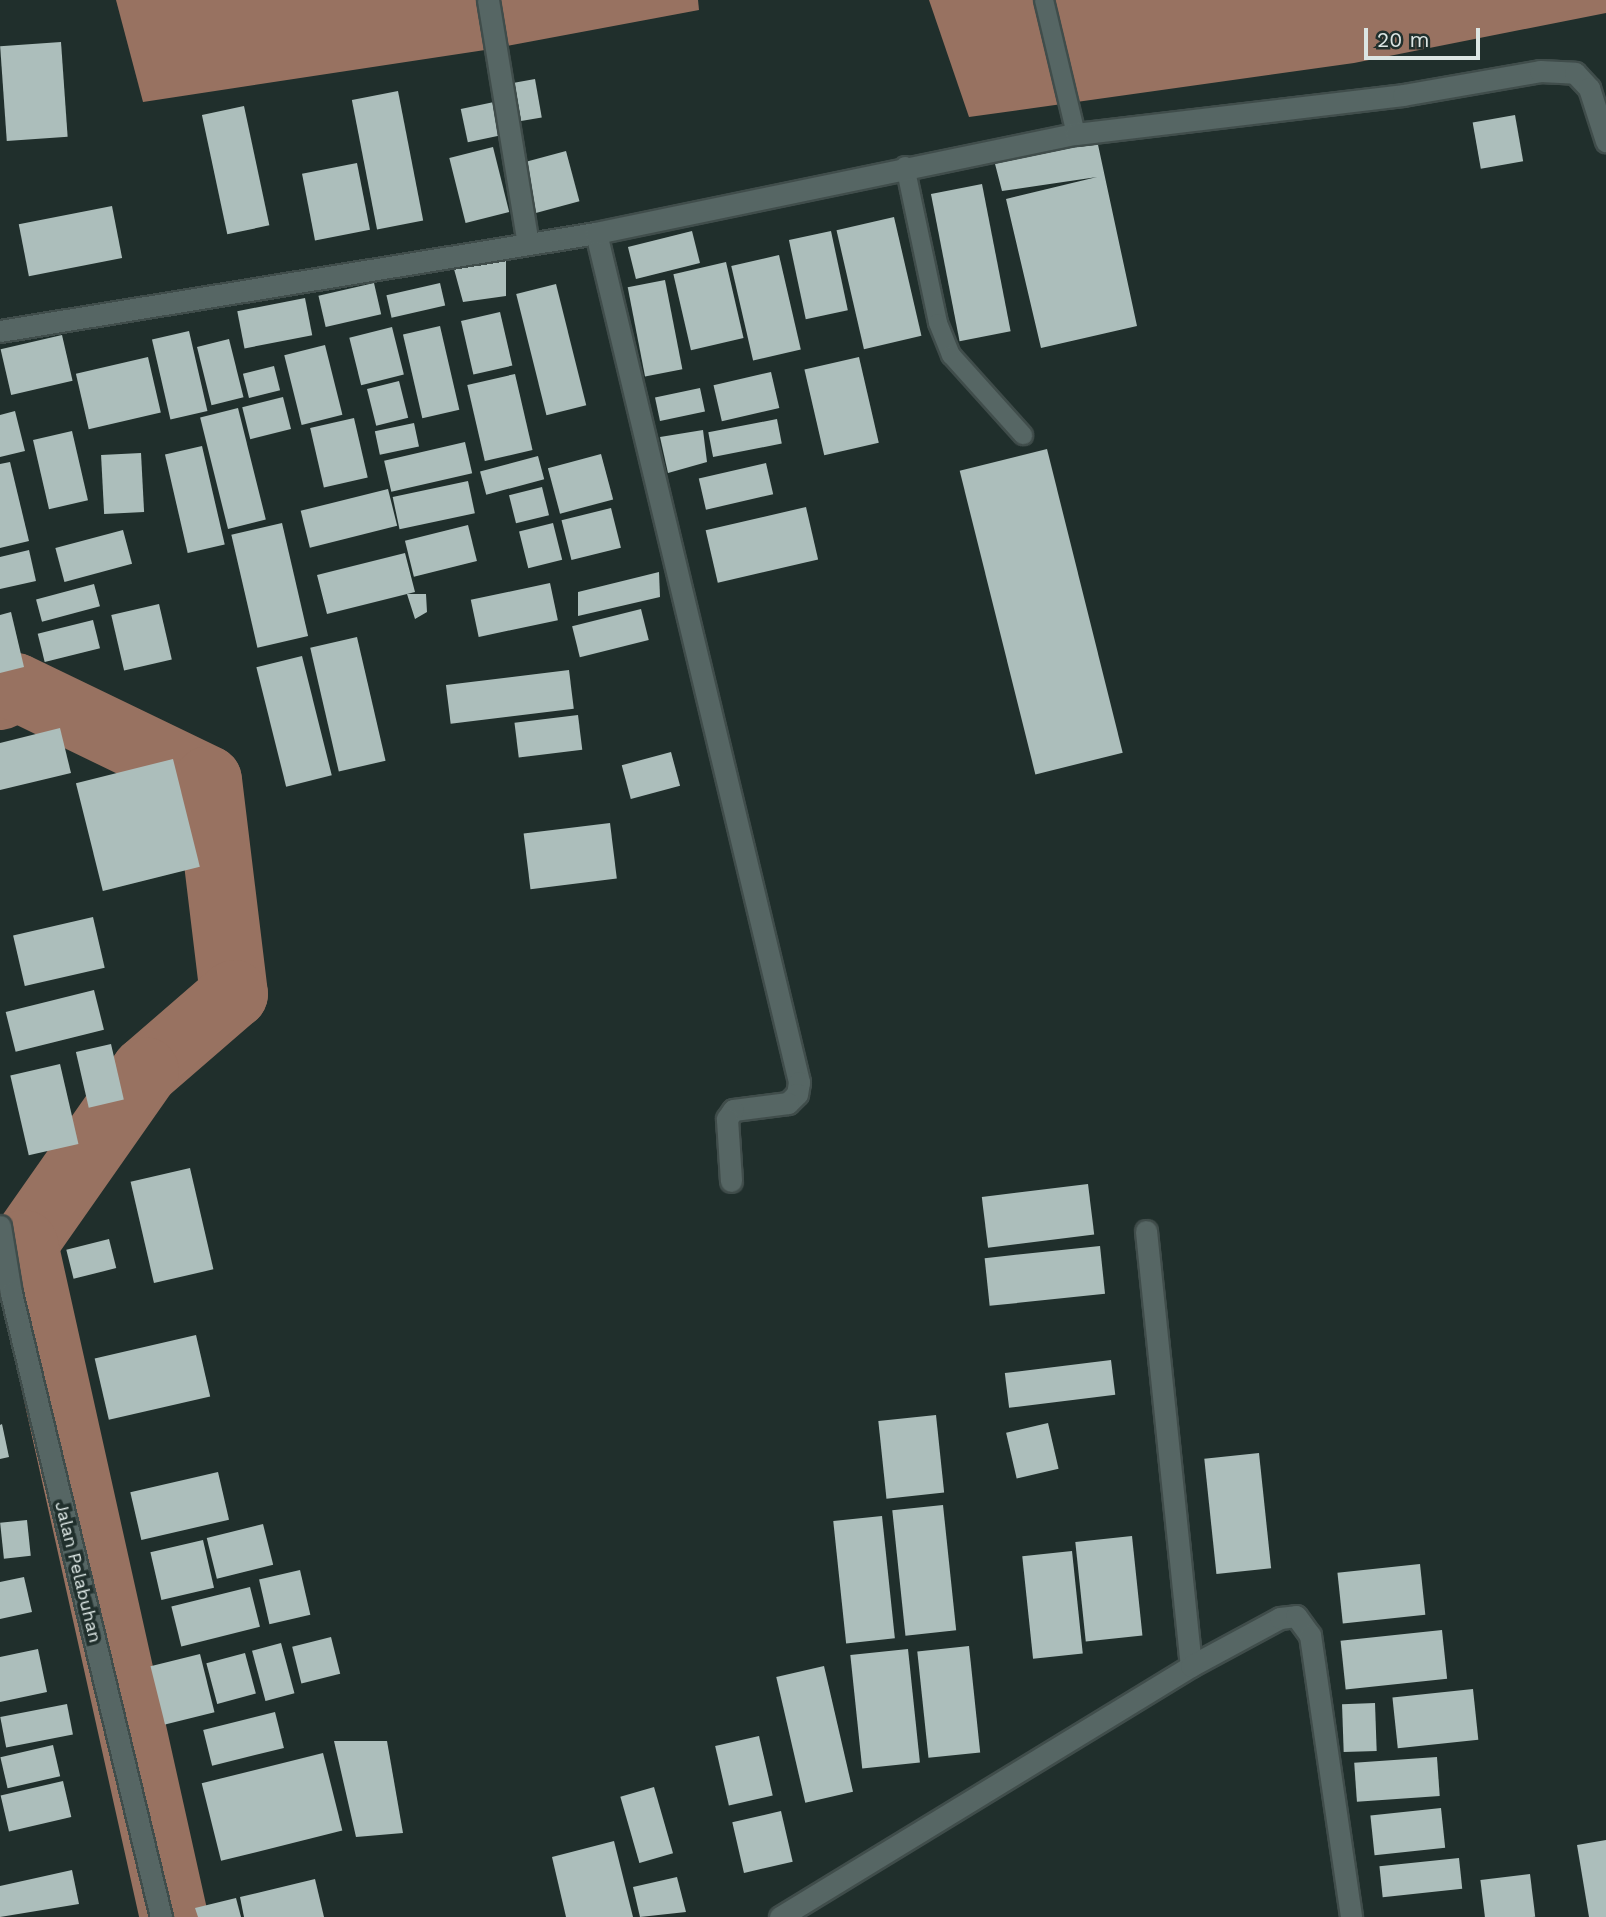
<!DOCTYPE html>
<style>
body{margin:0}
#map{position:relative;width:1606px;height:1917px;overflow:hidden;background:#202f2c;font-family:"Work Sans",sans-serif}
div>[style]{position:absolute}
.water>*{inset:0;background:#987261}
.river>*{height:68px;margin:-34px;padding:0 34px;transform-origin:34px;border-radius:34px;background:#987261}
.building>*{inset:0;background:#acbebb;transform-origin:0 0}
.roads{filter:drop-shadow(2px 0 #404d4b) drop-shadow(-2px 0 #404d4b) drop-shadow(0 2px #404d4b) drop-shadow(0 -2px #404d4b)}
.lane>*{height:18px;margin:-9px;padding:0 9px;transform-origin:9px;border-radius:9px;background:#566664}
.street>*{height:21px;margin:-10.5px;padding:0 10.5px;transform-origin:10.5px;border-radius:10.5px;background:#566664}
span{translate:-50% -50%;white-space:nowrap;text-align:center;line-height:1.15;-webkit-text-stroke:7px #202f2c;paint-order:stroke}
.street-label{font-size:18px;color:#dce6e4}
.scale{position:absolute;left:1364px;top:28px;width:116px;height:32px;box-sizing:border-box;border:4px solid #dce6e4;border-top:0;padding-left:9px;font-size:21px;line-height:24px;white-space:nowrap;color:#dce6e4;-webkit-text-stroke:5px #202f2c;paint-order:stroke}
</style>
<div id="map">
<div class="water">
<div style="clip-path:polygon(116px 0,698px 0,699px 10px,485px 50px,143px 102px)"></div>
<div style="clip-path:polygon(929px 0,1606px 0,1606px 13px,1354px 63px,969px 117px)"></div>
</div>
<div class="river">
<div style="left:0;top:696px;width:18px;rotate:-29deg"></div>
<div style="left:16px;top:687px;width:213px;rotate:25.8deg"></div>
<div style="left:208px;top:780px;width:216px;rotate:83.1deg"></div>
<div style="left:234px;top:994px;width:118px;rotate:139.1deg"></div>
<div style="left:145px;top:1071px;width:211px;rotate:125deg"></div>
<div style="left:24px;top:1244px;width:690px;rotate:77.44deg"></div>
</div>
<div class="building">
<div style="left:61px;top:42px;width:95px;height:61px;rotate:86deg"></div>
<div style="left:535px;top:79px;width:39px;height:21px;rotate:80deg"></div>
<div style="left:398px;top:91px;width:132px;height:47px;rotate:79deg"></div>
<div style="left:494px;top:102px;width:34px;height:34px;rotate:78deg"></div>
<div style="left:244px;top:106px;width:122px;height:43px;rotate:78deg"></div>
<div style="left:1515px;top:115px;width:47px;height:43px;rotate:80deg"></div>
<div style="clip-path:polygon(1097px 140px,1137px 326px,1041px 348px,1006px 199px,1097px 177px,1002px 191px,994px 160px)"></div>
<div style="left:493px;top:147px;width:67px;height:45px;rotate:76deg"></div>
<div style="left:566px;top:151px;width:52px;height:49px;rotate:75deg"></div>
<div style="left:357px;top:163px;width:68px;height:56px;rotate:79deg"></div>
<div style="left:982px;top:184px;width:150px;height:52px;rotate:79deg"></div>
<div style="left:112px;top:206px;width:53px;height:95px;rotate:79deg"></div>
<div style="left:894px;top:217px;width:122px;height:59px;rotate:77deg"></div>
<div style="left:692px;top:231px;width:33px;height:66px;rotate:76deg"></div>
<div style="left:831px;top:231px;width:81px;height:43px;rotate:78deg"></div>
<div style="left:779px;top:255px;width:97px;height:49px;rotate:77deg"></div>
<div style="clip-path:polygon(506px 261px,506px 296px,463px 302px,454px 269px)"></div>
<div style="left:726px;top:262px;width:78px;height:54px;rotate:77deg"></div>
<div style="left:665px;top:280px;width:91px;height:38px;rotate:79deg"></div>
<div style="left:374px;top:283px;width:32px;height:57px;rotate:77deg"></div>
<div style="left:440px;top:283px;width:23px;height:55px;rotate:77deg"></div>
<div style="left:556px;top:284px;width:125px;height:41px;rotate:76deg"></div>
<div style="left:305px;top:298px;width:38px;height:69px;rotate:79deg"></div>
<div style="left:500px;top:312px;width:55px;height:40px;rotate:77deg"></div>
<div style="left:440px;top:326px;width:86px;height:38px;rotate:77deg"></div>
<div style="left:392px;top:327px;width:49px;height:44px;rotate:76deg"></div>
<div style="left:189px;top:331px;width:82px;height:38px;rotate:77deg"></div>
<div style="left:62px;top:335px;width:47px;height:63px;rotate:77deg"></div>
<div style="left:229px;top:339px;width:60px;height:33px;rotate:76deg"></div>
<div style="left:325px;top:345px;width:72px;height:42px;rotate:76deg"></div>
<div style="left:148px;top:357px;width:57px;height:74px;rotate:77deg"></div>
<div style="left:859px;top:357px;width:88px;height:56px;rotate:77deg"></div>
<div style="left:274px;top:366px;width:25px;height:32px;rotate:76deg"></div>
<div style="left:771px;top:372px;width:37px;height:59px;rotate:77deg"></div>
<div style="left:515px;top:374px;width:78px;height:49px;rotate:77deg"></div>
<div style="left:399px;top:381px;width:38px;height:33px;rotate:76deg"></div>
<div style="left:700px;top:388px;width:24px;height:46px;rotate:78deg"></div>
<div style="left:283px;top:397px;width:33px;height:42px;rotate:76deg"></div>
<div style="left:238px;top:408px;width:115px;height:39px;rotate:76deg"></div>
<div style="clip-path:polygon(15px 411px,25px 451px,0 457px,0 415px)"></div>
<div style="left:354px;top:418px;width:61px;height:45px;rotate:77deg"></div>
<div style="left:777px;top:419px;width:25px;height:70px;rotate:79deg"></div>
<div style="left:414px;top:423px;width:24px;height:40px;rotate:78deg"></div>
<div style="clip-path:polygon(703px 430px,707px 462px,668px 473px,660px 437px)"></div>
<div style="left:72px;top:431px;width:71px;height:40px;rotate:77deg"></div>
<div style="left:465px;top:442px;width:32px;height:83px;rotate:77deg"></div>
<div style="left:202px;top:446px;width:101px;height:38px;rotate:77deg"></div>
<div style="left:1047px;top:449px;width:313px;height:90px;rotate:76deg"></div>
<div style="left:141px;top:453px;width:59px;height:40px;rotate:87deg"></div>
<div style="left:601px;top:454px;width:47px;height:55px;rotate:75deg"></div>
<div style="left:538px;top:456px;width:24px;height:60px;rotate:75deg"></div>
<div style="clip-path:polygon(10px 462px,29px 541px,0 548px,0 464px)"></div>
<div style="left:766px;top:463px;width:32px;height:69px;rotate:77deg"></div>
<div style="left:468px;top:481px;width:33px;height:77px;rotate:78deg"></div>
<div style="left:542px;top:487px;width:29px;height:34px;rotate:76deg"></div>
<div style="left:388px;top:489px;width:38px;height:90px;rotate:76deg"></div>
<div style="left:806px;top:507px;width:54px;height:103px;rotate:77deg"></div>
<div style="left:611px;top:508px;width:41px;height:51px;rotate:76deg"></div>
<div style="left:282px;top:523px;width:116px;height:52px;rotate:77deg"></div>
<div style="left:553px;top:523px;width:38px;height:35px;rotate:76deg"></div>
<div style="left:468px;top:525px;width:37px;height:65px;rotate:76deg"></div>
<div style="left:123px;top:530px;width:35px;height:70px;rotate:75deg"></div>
<div style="clip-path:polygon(29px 550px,36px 581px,0 589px,0 557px)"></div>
<div style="clip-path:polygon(405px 553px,415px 592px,407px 594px,426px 594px,427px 612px,415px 619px,407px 594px,327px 614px,317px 575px)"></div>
<div style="clip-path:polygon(659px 572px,660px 597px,578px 616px,578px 592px)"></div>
<div style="left:550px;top:583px;width:38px;height:81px;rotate:78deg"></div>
<div style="left:94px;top:584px;width:23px;height:60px;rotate:75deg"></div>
<div style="left:159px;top:604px;width:57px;height:49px;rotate:77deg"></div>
<div style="left:641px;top:609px;width:32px;height:71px;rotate:76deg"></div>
<div style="clip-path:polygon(11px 612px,24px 667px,0 673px,0 615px)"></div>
<div style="left:93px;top:620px;width:29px;height:57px;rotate:76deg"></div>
<div style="left:357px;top:637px;width:127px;height:48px;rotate:77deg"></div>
<div style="left:302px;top:656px;width:123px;height:47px;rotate:76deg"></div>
<div style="left:569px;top:670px;width:39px;height:124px;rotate:83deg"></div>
<div style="left:578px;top:715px;width:35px;height:64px;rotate:83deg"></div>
<div style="clip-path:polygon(60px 728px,71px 773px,0 790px,0 743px)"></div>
<div style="left:671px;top:752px;width:35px;height:51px;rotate:75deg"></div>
<div style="left:173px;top:759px;width:111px;height:100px;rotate:76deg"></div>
<div style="left:610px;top:823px;width:56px;height:87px;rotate:83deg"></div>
<div style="left:93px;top:917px;width:52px;height:82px;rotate:77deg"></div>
<div style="left:94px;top:990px;width:41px;height:91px;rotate:76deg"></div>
<div style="left:111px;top:1044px;width:57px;height:36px;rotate:77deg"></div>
<div style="left:60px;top:1064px;width:82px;height:51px;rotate:77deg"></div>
<div style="left:190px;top:1168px;width:104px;height:61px;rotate:77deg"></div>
<div style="left:1088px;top:1184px;width:51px;height:107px;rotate:83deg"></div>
<div style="left:109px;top:1239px;width:30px;height:44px;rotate:76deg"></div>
<div style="left:1100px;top:1246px;width:48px;height:116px;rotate:84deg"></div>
<div style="left:196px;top:1335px;width:63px;height:104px;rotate:77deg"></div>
<div style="left:1111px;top:1360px;width:35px;height:107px;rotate:83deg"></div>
<div style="left:936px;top:1415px;width:78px;height:58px;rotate:84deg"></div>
<div style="left:1048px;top:1423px;width:47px;height:43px;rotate:77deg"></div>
<div style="clip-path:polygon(2px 1424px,9px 1457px,0 1459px,0 1425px)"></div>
<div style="left:1259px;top:1453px;width:116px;height:55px;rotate:84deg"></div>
<div style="left:218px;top:1472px;width:49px;height:90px;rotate:77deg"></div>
<div style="left:943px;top:1505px;width:126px;height:51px;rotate:84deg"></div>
<div style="left:882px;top:1516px;width:123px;height:49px;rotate:84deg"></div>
<div style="left:27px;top:1520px;width:36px;height:27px;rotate:84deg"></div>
<div style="left:263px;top:1524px;width:42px;height:58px;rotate:76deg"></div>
<div style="left:1132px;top:1536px;width:100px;height:57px;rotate:84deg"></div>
<div style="left:203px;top:1540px;width:49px;height:54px;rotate:77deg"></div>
<div style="left:1072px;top:1551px;width:103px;height:50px;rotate:84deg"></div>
<div style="left:1420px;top:1564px;width:51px;height:83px;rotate:84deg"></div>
<div style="left:300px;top:1570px;width:46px;height:42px;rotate:77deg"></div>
<div style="clip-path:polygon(24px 1577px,32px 1612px,0 1619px,0 1582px)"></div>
<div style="left:250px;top:1587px;width:41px;height:81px;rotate:76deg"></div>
<div style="left:1442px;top:1630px;width:49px;height:102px;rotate:84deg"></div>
<div style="left:331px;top:1637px;width:38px;height:40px;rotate:76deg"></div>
<div style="left:281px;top:1643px;width:52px;height:30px;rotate:75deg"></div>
<div style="left:969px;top:1646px;width:107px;height:52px;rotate:84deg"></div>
<div style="clip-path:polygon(38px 1649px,47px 1692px,0 1702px,0 1657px)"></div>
<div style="left:908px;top:1649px;width:114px;height:58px;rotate:84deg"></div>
<div style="left:245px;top:1653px;width:42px;height:40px;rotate:75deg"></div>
<div style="left:200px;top:1654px;width:60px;height:51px;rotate:76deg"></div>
<div style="left:824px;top:1666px;width:129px;height:49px;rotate:77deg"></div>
<div style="left:1473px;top:1689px;width:51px;height:81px;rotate:84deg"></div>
<div style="left:1375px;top:1703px;width:48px;height:33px;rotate:88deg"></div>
<div style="left:67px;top:1704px;width:31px;height:68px;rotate:79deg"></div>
<div style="left:275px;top:1712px;width:37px;height:74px;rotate:76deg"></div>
<div style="left:759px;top:1736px;width:61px;height:45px;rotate:77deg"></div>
<div style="clip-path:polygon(334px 1741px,387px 1741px,403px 1833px,356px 1837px)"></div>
<div style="left:53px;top:1745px;width:32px;height:54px;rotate:77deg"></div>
<div style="left:323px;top:1753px;width:80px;height:125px;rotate:76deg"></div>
<div style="left:1437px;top:1757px;width:39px;height:83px;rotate:86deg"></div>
<div style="left:63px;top:1781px;width:37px;height:64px;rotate:77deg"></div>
<div style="left:654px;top:1787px;width:69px;height:35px;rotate:74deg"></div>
<div style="left:1441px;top:1808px;width:40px;height:71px;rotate:84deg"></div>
<div style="left:781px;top:1811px;width:52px;height:50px;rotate:77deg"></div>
<div style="clip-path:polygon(1606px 1840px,1606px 1917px,1589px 1917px,1577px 1845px)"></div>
<div style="clip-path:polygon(614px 1841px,633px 1917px,566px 1917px,552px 1857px)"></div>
<div style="left:1459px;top:1858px;width:31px;height:80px;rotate:84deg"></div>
<div style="clip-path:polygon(72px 1870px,79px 1904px,0 1917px,0 1886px)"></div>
<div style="left:1530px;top:1874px;width:43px;height:50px;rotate:83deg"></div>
<div style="clip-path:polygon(677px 1877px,686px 1912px,640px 1917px,633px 1887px)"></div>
<div style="clip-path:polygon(315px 1879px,324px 1917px,244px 1917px,240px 1897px)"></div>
<div style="clip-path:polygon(236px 1898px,241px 1917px,198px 1917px,195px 1908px)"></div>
</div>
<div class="roads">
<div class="lane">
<div style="left:1044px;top:0;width:138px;rotate:76.6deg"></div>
<div style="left:905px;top:166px;width:160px;rotate:78.1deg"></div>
<div style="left:938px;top:323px;width:35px;rotate:68deg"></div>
<div style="left:951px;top:355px;width:108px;rotate:48deg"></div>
</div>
<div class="street">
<div style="left:488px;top:0;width:247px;rotate:80.7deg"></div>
<div style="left:596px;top:233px;width:873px;rotate:76.55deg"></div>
<div style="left:799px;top:1082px;width:12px;rotate:99deg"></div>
<div style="left:797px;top:1094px;width:13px;rotate:135deg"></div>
<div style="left:788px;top:1103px;width:55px;rotate:172.7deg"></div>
<div style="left:733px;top:1110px;width:11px;rotate:124deg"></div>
<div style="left:727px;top:1119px;width:62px;rotate:86.3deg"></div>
<div style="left:0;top:331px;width:604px;rotate:-9.34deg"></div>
<div style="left:596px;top:233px;width:490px;rotate:-11.7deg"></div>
<div style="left:1076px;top:134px;width:329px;rotate:-6.8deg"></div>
<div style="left:1403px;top:95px;width:139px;rotate:-9.9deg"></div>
<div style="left:1540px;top:71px;width:35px;rotate:3deg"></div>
<div style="left:1575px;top:73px;width:21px;rotate:47deg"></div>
<div style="left:1589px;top:88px;width:56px;rotate:72.2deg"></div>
<div style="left:0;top:1226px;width:68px;rotate:80.7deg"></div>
<div style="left:11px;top:1293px;width:642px;rotate:76.48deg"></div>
<div style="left:1146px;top:1231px;width:437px;rotate:84.1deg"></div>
<div style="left:780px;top:1917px;width:482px;rotate:-31.4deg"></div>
<div style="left:1191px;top:1666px;width:101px;rotate:-28.3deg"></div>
<div style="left:1280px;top:1618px;width:16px;rotate:-7deg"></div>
<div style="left:1296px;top:1616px;width:24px;rotate:54deg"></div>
<div style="left:1310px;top:1635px;width:285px;rotate:81.7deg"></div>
</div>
</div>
<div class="street-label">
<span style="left:78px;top:1572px;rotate:76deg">Jalan Pelabuhan</span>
</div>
<div class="scale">20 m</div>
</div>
